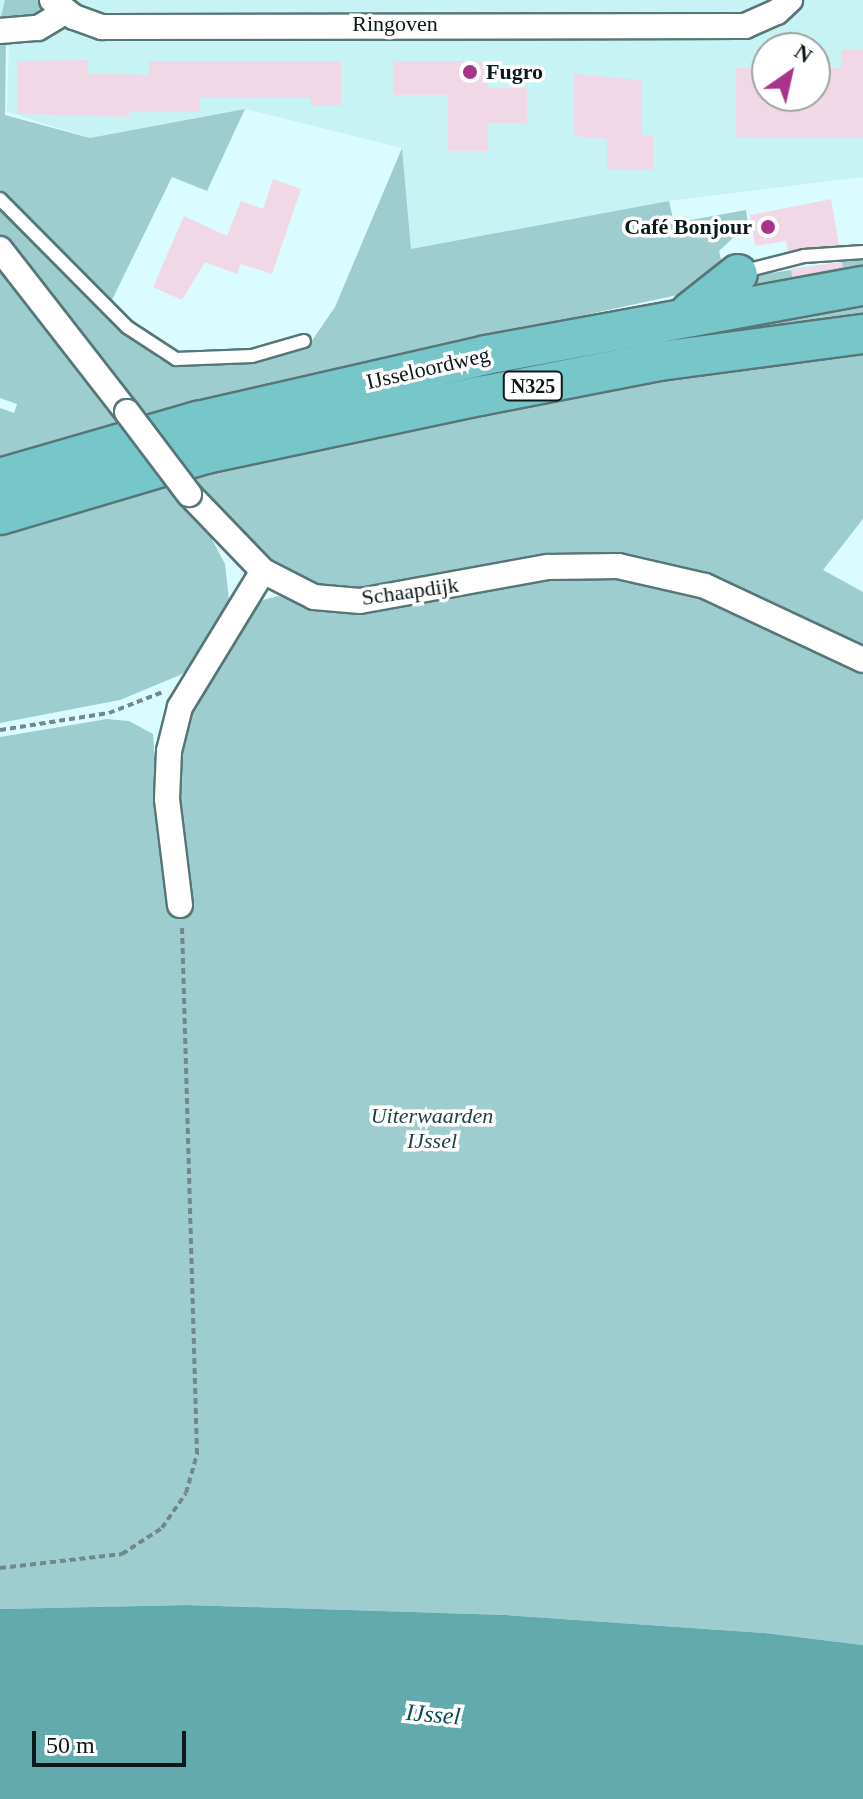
<!DOCTYPE html>
<meta charset="utf-8">
<style>
body{margin:0}
#map{position:relative;width:863px;height:1799px;overflow:hidden;background:#dbfcfe;font-family:"Times New Roman",serif}
div>[style]{position:absolute}
.built>*{inset:0;background:#c7f3f5}
.green>*{inset:0;background:#9ecdcf}
.water>*{inset:0;background:#63aaad}
.building>*{inset:0;background:#f1d8e7}
.path>*{height:4px;margin-top:-2px;transform-origin:0;background:repeating-linear-gradient(90deg,#72888a 0 6px,transparent 0 10px)}
.roads{filter:drop-shadow(2px 0 #577677) drop-shadow(-2px 0 #577677) drop-shadow(0 2px #577677) drop-shadow(0 -2px #577677)}
.service>*{height:12px;margin:-6px;padding:0 6px;transform-origin:6px;border-radius:6px;background:#fff}
.minor>*{height:24px;margin:-12px;padding:0 12px;transform-origin:12px;border-radius:12px;background:#fff}
.trunk>*{height:38px;margin:-19px;padding:0 19px;transform-origin:19px;border-radius:19px;background:#76c6ca}
.bridges{filter:drop-shadow(2px 0 #577677) drop-shadow(-2px 0 #577677) drop-shadow(0 2px #577677) drop-shadow(0 -2px #577677)}
.minor-bridge>*{height:24px;margin:-12px;padding:0 12px;transform-origin:12px;border-radius:12px;background:#fff}
.dots>*{width:22px;height:22px;translate:-50% -50%;box-sizing:border-box;border:4px solid #fff;border-radius:50%}
span{translate:-50% -50%;white-space:nowrap;text-align:center;line-height:1.15;-webkit-text-stroke:7px #fff;paint-order:stroke}
.shield-label span{padding:2px 6px;background:#fff;border:2px solid;border-radius:6px;-webkit-text-stroke-width:0}
.shield-label{font-size:20px;color:#0c1819;font-weight:700}
.street-label{font-size:22px;color:#0c1819}
.poi-label{font-size:22px;color:#0c1819;font-weight:700}
.left{translate:0 -50%;text-align:left}
.right{translate:-100% -50%;text-align:right}
.park-label{font-size:22px;color:#1c3f41;font-style:italic}
.water-label{font-size:24px;color:#0b4c50;font-style:italic}
.north{position:absolute;left:751px;top:32px;width:80px;height:80px;box-sizing:border-box;background:#fff;border:2px solid #9ea3a3;border-radius:50%;rotate:34deg;font-size:22px;font-weight:700;line-height:32px;text-align:center;color:#0c1819}
.north::after{content:'';display:block;margin:auto;width:28px;height:36px;background:#aa338a;clip-path:polygon(50% 0,100% 100%,50% 72%,0 100%)}
.scale{position:absolute;left:32px;top:1731px;width:154px;height:36px;box-sizing:border-box;border:4px solid #0c1819;border-top:0;padding-left:10px;font-size:24px;line-height:28px;white-space:nowrap;color:#0c1819;-webkit-text-stroke:6px #fff;paint-order:stroke}
</style>
<div id="map">
<div class="built">
<div style="clip-path:polygon(evenodd,0 0,863px 0,863px 177px,669px 201px,411px 250px,402px 148px,245px 109px,90px 138px,7px 112px,9px 39px,0 38px,0 0,767px 48px,815px 48px,815px 96px,767px 96px,767px 48px)"></div>
</div>
<div class="green">
<div style="clip-path:polygon(5px 0,38px 0,46px 9px,30px 22px,0 21px)"></div>
<div style="clip-path:polygon(0 36px,6px 36px,5px 115px,90px 138px,245px 109px,207px 191px,172px 177px,111px 302px,0 190px)"></div>
<div style="clip-path:polygon(402px 148px,411px 249px,669px 201px,674px 223px,746px 210px,748px 224px,719px 251px,723px 268px,691px 292px,328px 371px,147px 423px,0 238px,0 211px,159px 359px,179px 364px,266px 359px,309px 345px,335px 307px)"></div>
<div style="clip-path:polygon(863px 259px,863px 271px,749px 290px,749px 280px,759px 275px)"></div>
<div style="clip-path:polygon(0 263px,129px 427px,0 466px,0 408px,14px 413px,17px 404px,0 398px)"></div>
<div style="clip-path:polygon(863px 297px,863px 314px,704px 338px,703px 325px)"></div>
<div style="clip-path:polygon(863px 339px,863px 519px,823px 570px,863px 592px,863px 645px,704px 574px,635px 557px,575px 556px,383px 591px,321px 587px,258px 558px,185px 469px)"></div>
<div style="clip-path:polygon(163px 482px,208px 532px,225px 564px,230px 609px,201px 660px,180px 675px,120px 700px,0 723px,0 528px)"></div>
<div style="clip-path:polygon(574px 574px,643px 578px,692px 590px,863px 671px,863px 1645px,765px 1633px,506px 1615px,188px 1605px,0 1609px,0 737px,107px 719px,129px 721px,153px 734px,155px 761px,179px 756px,188px 717px,210px 674px,259px 601px,278px 596px,314px 607px)"></div>
</div>
<div class="water">
<div style="clip-path:polygon(188px 1605px,506px 1615px,765px 1633px,863px 1645px,863px 1799px,0 1799px,0 1609px)"></div>
</div>
<div class="building">
<div style="clip-path:polygon(841px 50px,863px 50px,863px 137px,736px 137px,736px 68px,767px 68px,767px 96px,815px 96px,815px 68px,841px 68px)"></div>
<div style="clip-path:polygon(88px 60px,88px 74px,149px 75px,149px 61px,341px 61px,341px 106px,311px 106px,311px 98px,200px 98px,200px 112px,129px 112px,129px 117px,17px 114px,17px 61px)"></div>
<div style="clip-path:polygon(393px 61px,488px 61px,488px 88px,527px 88px,527px 123px,488px 123px,488px 151px,448px 151px,448px 95px,393px 95px)"></div>
<div style="clip-path:polygon(574px 74px,642px 80px,642px 135px,653px 135px,653px 170px,607px 170px,607px 139px,574px 136px)"></div>
<div style="clip-path:polygon(273px 179px,301px 189px,272px 274px,241px 264px,237px 274px,205px 262px,182px 300px,153px 287px,184px 216px,227px 236px,241px 201px,263px 209px)"></div>
<div style="clip-path:polygon(831px 199px,839px 245px,788px 251px,786px 241px,755px 246px,750px 215px)"></div>
<div style="clip-path:polygon(842px 262px,843px 267px,792px 277px,791px 269px)"></div>
</div>
<div class="path">
<div style="left:0;top:730px;width:110px;rotate:-8.9deg"></div>
<div style="left:109px;top:713px;width:58px;rotate:-21.3deg"></div>
<div style="left:0;top:1568px;width:123px;rotate:-6.5deg"></div>
<div style="left:122px;top:1554px;width:48px;rotate:-33deg"></div>
<div style="left:162px;top:1528px;width:42px;rotate:-55.6deg"></div>
<div style="left:186px;top:1493px;width:41px;rotate:-74.2deg"></div>
<div style="left:197px;top:1454px;width:527px;rotate:-91.63deg"></div>
</div>
<div class="roads">
<div class="service">
<div style="left:0;top:199px;width:180px;rotate:45.2deg"></div>
<div style="left:127px;top:327px;width:59px;rotate:33.1deg"></div>
<div style="left:176px;top:359px;width:76px;rotate:-2.3deg"></div>
<div style="left:252px;top:356px;width:54px;rotate:-16.1deg"></div>
<div style="left:741px;top:272px;width:65px;rotate:-14.3deg"></div>
<div style="left:804px;top:256px;width:59px;rotate:-3.9deg"></div>
</div>
<div class="minor">
<div style="left:52px;top:0;width:28px;rotate:38deg"></div>
<div style="left:74px;top:17px;width:30px;rotate:20deg"></div>
<div style="left:102px;top:27px;width:643px;rotate:-0.09deg"></div>
<div style="left:745px;top:26px;width:35px;rotate:-24deg"></div>
<div style="left:777px;top:12px;width:18px;rotate:-43deg"></div>
<div style="left:0;top:31px;width:38px;rotate:-5deg"></div>
<div style="left:38px;top:28px;width:31px;rotate:-31deg"></div>
<div style="left:0;top:249px;width:207px;rotate:52.1deg"></div>
<div style="left:189px;top:494px;width:107px;rotate:46.1deg"></div>
<div style="left:263px;top:571px;width:57px;rotate:27deg"></div>
<div style="left:314px;top:597px;width:46px;rotate:5deg"></div>
<div style="left:360px;top:601px;width:191px;rotate:-10.3deg"></div>
<div style="left:548px;top:567px;width:70px;rotate:-0.8deg"></div>
<div style="left:618px;top:566px;width:89px;rotate:12.9deg"></div>
<div style="left:705px;top:586px;width:174px;rotate:25.1deg"></div>
<div style="left:180px;top:905px;width:107px;rotate:-97deg"></div>
<div style="left:167px;top:799px;width:48px;rotate:-87.6deg"></div>
<div style="left:169px;top:751px;width:45px;rotate:-76deg"></div>
<div style="left:180px;top:707px;width:159px;rotate:-58.6deg"></div>
</div>
<div class="trunk">
<div style="left:690px;top:312px;width:61px;rotate:-38.4deg"></div>
<div style="left:0;top:478px;width:206px;rotate:-16.1deg"></div>
<div style="left:198px;top:421px;width:295px;rotate:-12.9deg"></div>
<div style="left:486px;top:355px;width:383px;rotate:-10.4deg"></div>
<div style="left:0;top:515px;width:215px;rotate:-16.5deg"></div>
<div style="left:206px;top:454px;width:280px;rotate:-12deg"></div>
<div style="left:480px;top:396px;width:183px;rotate:-11deg"></div>
<div style="left:660px;top:361px;width:205px;rotate:-7.6deg"></div>
</div>
</div>
<div class="bridges">
<div class="minor-bridge">
<div style="left:127px;top:412px;width:103px;rotate:52.9deg"></div>
</div>
</div>
<div class="dots">
<div style="left:470px;top:72px;background:#aa338a"></div>
<div style="left:768px;top:227px;background:#aa338a"></div>
</div>
<div class="shield-label">
<span style="left:533px;top:386px">N325</span>
</div>
<div class="street-label">
<span style="left:395px;top:24px">Ringoven</span>
<span style="left:428px;top:368px;rotate:-13deg">IJsseloordweg</span>
<span style="left:410px;top:591px;rotate:-8deg">Schaapdijk</span>
</div>
<div class="poi-label">
<span class="left" style="left:486px;top:72px">Fugro</span>
<span class="right" style="left:752px;top:227px">Café Bonjour</span>
</div>
<div class="park-label">
<span style="left:432px;top:1128px">Uiterwaarden<br>IJssel</span>
</div>
<div class="water-label">
<span style="left:433px;top:1715px;rotate:5deg">IJssel</span>
</div>
<div class="north">N</div>
<div class="scale">50 m</div>
</div>
